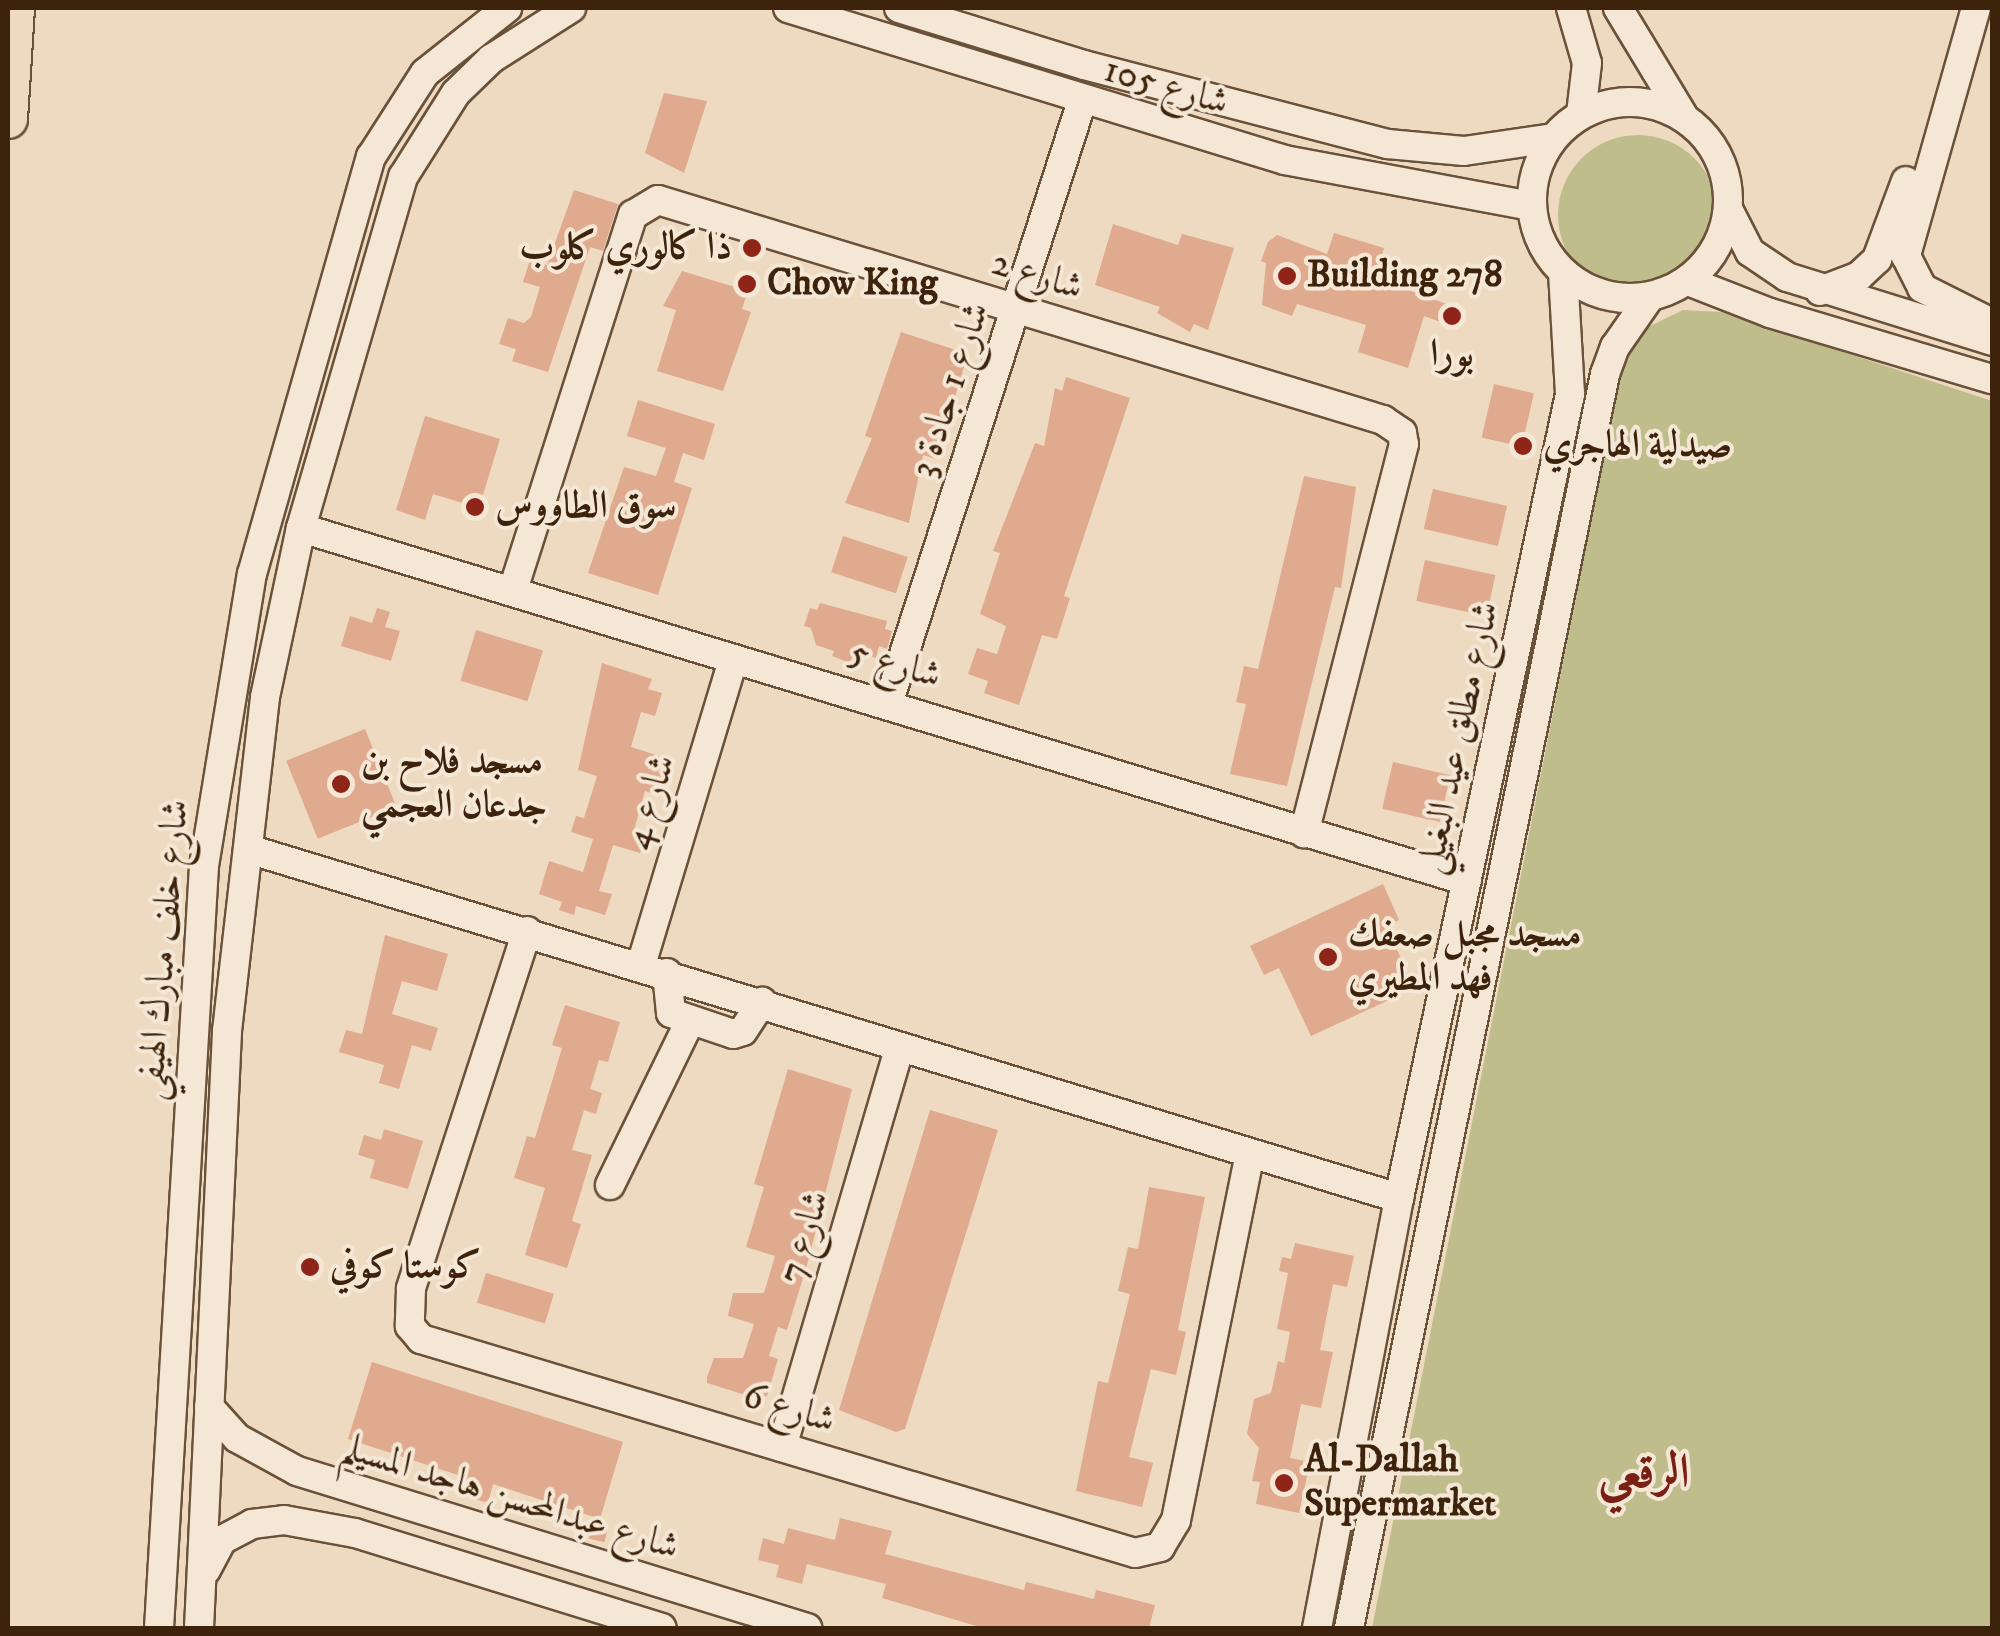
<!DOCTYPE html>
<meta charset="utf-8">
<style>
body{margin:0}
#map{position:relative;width:2000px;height:1636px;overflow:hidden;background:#eedac0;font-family:"IM FELL DW Pica",Amiri,serif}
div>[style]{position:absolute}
.green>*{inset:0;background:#c0bd8d}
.round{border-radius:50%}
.building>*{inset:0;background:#dfaa8d;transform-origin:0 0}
.roads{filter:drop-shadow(2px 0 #6a5139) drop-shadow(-2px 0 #6a5139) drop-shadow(0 2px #6a5139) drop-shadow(0 -2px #6a5139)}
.minor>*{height:28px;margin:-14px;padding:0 14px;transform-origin:14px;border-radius:14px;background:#f4e7d6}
.minor>.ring{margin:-14px;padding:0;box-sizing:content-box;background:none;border:28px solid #f4e7d6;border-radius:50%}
.highway>*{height:38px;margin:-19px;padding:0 19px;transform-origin:19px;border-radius:19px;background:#eedac0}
.dots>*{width:28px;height:28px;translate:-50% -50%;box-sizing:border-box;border:5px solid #f4e7d6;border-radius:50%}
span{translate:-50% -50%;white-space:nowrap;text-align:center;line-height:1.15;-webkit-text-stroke:8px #f4e7d6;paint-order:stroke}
.street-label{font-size:38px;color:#3e230c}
.poi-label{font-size:38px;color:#3e230c;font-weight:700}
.right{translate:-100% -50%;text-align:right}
.left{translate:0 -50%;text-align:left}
.district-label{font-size:48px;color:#7a1f14;font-weight:700}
.frame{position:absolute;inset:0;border:10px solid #3e230c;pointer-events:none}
</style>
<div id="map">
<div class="green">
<div class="round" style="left:1558px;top:135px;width:160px;height:160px"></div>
<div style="clip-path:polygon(1683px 310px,1722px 312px,1992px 401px,1992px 1628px,1372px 1628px,1623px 359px,1650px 326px)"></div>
</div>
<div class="building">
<div style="clip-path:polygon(664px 93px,707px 101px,684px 173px,645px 153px)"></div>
<div style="clip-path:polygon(574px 190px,618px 204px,603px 251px,590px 247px,548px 372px,512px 361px,516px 349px,499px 344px,508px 318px,524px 323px,531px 317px,540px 287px,523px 282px,530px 260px,547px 265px)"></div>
<div style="clip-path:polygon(1113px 224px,1178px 245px,1182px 234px,1234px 248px,1208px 330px,1194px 324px,1190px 332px,1157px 313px,1160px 307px,1095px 285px)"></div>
<div style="clip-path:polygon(1334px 233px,1384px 248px,1375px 278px,1463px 310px,1457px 328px,1424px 316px,1408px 368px,1358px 352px,1366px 325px,1297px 304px,1292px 316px,1262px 305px,1266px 263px,1261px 261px,1268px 242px,1277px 235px,1327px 254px)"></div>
<div style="clip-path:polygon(682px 271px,748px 291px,742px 309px,751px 312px,723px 391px,657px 371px,676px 310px,663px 306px)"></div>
<div style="clip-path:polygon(901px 332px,968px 354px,936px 459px,923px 455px,909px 523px,845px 503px,872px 438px,865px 436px)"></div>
<div style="clip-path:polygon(1066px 377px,1130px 398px,1064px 596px,1070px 598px,1057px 639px,1042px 635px,1019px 705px,984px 693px,988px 681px,968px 674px,977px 648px,997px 654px,1006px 626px,980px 614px,1000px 553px,993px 551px,1035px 443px,1044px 446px,1055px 388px,1062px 391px)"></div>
<div style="left:1494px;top:384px;width:41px;height:55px;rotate:13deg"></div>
<div style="clip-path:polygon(638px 400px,715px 424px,704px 460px,683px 453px,674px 482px,692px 488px,658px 595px,588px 573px,624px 467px,656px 476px,666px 448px,627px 436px)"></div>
<div style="clip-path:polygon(425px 416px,500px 439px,479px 508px,433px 494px,425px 520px,396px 510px)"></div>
<div style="clip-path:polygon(1304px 476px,1356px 487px,1341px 588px,1335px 587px,1287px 786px,1230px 774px,1246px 704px,1236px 702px,1244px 666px,1258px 669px)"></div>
<div style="left:1433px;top:489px;width:76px;height:41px;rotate:13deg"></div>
<div style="left:843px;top:536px;width:68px;height:38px;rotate:18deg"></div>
<div style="left:1425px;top:560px;width:72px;height:42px;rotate:12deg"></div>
<div style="clip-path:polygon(820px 603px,887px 621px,885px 629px,892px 631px,887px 649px,879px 646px,876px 658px,861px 653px,848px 662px,832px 656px,834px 651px,816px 645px,811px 628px,804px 626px,810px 608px,817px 610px)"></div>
<div style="clip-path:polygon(377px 608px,390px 612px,385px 627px,400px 631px,391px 661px,341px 646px,350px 616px,372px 623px)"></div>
<div style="left:476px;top:630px;width:70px;height:53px;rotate:17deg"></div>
<div style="clip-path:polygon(602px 663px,652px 679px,648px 689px,662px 693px,655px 716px,641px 712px,631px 747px,669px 759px,658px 795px,645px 791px,634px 830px,646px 834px,640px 853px,613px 845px,599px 891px,612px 894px,605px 915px,576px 906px,574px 915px,559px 910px,562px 902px,539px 894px,549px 861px,583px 872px,593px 839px,571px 832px,576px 816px,584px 818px,597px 776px,578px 770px)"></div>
<div style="left:365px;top:729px;width:84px;height:85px;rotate:68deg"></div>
<div style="left:1393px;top:762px;width:59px;height:48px;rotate:13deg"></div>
<div style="clip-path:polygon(1383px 884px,1399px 920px,1386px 926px,1415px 988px,1311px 1036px,1279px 968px,1264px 975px,1250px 946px)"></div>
<div style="clip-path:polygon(385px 935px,448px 954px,437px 991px,402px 981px,392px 1014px,438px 1028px,431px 1051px,412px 1045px,399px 1089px,379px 1083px,384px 1065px,339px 1052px,346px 1030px,362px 1034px)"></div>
<div style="clip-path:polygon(565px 1005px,620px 1022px,608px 1062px,599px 1060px,590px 1089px,602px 1093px,596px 1114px,584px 1110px,572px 1150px,592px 1155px,572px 1221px,581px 1224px,567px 1268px,525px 1255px,545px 1188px,514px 1178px,527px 1136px,535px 1138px,562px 1048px,552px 1045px)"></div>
<div style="clip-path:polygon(788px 1069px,852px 1089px,807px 1265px,787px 1330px,778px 1327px,769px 1356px,778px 1359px,767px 1396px,755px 1398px,707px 1383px,707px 1377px,714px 1358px,743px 1358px,754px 1324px,728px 1316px,733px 1293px,764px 1293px,775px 1256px,746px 1247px,764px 1187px,754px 1184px)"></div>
<div style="clip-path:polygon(930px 1110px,998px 1130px,905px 1429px,896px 1432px,839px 1410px)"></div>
<div style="clip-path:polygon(384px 1129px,423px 1141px,408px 1189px,370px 1178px,375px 1160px,358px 1155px,364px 1135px,381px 1140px)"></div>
<div style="clip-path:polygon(1149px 1187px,1205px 1197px,1178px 1330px,1186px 1332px,1176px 1375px,1151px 1369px,1129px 1457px,1153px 1463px,1142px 1507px,1076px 1491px,1098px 1381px,1108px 1383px,1130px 1294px,1118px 1291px,1128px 1247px,1138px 1249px)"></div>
<div style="clip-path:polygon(1295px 1243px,1354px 1256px,1347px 1287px,1333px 1284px,1320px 1350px,1333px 1352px,1321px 1408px,1301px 1404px,1290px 1458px,1310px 1462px,1299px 1513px,1256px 1504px,1260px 1482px,1252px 1481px,1259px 1448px,1247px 1434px,1254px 1399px,1271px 1393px,1278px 1361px,1284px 1363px,1290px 1332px,1277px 1329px,1288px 1273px,1279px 1271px,1282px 1257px,1291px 1259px)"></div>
<div style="left:486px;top:1273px;width:71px;height:31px;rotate:17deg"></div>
<div style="clip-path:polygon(372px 1362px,623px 1442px,600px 1519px,493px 1484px,488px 1503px,456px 1493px,461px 1476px,348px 1439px)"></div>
<div style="clip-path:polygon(840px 1518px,892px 1531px,885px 1554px,1024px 1590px,1026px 1582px,1094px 1599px,1096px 1590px,1155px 1605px,1149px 1628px,983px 1628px,882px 1598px,886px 1584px,807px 1564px,802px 1584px,776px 1577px,779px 1565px,758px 1560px,763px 1538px,784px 1544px,788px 1528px,835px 1540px)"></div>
<div style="left:593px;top:1522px;width:16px;height:17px;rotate:14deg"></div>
</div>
<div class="roads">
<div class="minor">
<div style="left:788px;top:8px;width:520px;rotate:17.01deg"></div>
<div style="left:1285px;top:160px;width:250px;rotate:10.6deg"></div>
<div style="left:899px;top:8px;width:194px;rotate:17.1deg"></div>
<div style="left:1084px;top:65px;width:314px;rotate:14.6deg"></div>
<div style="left:1388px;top:144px;width:76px;rotate:5.3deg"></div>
<div style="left:1464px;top:151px;width:90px;rotate:-8.3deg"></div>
<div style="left:1571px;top:8px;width:57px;rotate:73.8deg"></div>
<div style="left:1587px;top:63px;width:51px;rotate:96.7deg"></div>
<div style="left:1618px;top:8px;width:127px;rotate:58.8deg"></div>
<div style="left:1976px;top:8px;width:258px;rotate:105.8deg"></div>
<div style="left:1906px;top:256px;width:36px;rotate:63deg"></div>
<div style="left:1922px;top:288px;width:78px;rotate:26.6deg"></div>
<div class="ring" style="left:1532px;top:102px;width:168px;height:168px"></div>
<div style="left:1729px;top:211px;width:46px;rotate:62.9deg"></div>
<div style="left:1750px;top:252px;width:45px;rotate:34deg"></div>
<div style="left:1787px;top:277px;width:215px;rotate:17.3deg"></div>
<div style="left:1688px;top:281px;width:88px;rotate:21.3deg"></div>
<div style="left:1770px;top:313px;width:232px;rotate:16.6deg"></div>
<div style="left:1820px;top:291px;width:42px;rotate:-21deg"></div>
<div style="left:1859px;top:276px;width:25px;rotate:-43deg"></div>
<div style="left:1877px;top:259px;width:83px;rotate:-69.6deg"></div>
<div style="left:301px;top:528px;width:1218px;rotate:16.84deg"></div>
<div style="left:513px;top:590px;width:394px;rotate:-72.3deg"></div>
<div style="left:633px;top:215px;width:29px;rotate:-31deg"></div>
<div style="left:658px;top:200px;width:758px;rotate:16.88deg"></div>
<div style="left:1383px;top:420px;width:23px;rotate:34deg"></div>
<div style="left:1402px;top:433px;width:11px;rotate:80deg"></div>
<div style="left:1404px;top:444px;width:402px;rotate:104.4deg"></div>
<div style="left:889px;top:701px;width:630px;rotate:-72.17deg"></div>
<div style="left:248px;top:849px;width:1203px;rotate:16.87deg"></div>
<div style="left:527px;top:931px;width:376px;rotate:108deg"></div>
<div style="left:411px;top:1289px;width:37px;rotate:92deg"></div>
<div style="left:410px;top:1326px;width:17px;rotate:50deg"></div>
<div style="left:421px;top:1339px;width:745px;rotate:16.68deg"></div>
<div style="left:1135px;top:1553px;width:26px;rotate:-13deg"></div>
<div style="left:1160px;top:1547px;width:31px;rotate:-59deg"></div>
<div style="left:1176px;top:1520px;width:374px;rotate:-78.6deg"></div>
<div style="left:641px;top:965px;width:319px;rotate:-73.2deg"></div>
<div style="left:667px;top:973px;width:40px;rotate:84.3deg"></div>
<div style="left:671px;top:1013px;width:65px;rotate:18.7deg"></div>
<div style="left:733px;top:1034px;width:10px;rotate:-17deg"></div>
<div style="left:743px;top:1031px;width:35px;rotate:-57deg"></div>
<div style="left:610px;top:1185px;width:182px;rotate:-64deg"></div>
<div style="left:209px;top:1407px;width:42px;rotate:47.9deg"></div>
<div style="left:237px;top:1438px;width:68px;rotate:28.8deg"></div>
<div style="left:297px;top:1471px;width:534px;rotate:17.11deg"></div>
<div style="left:782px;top:1447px;width:417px;rotate:-73.6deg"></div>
<div style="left:206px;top:1570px;width:34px;rotate:-62deg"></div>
<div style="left:222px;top:1540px;width:34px;rotate:-28deg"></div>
<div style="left:252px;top:1524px;width:32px;rotate:-7deg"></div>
<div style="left:284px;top:1520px;width:72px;rotate:10.4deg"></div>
<div style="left:355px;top:1533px;width:321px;rotate:17.2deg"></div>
<div style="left:159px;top:1628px;width:763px;rotate:-86.62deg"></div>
<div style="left:204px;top:866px;width:296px;rotate:-80.7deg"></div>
<div style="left:252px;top:574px;width:434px;rotate:-74.1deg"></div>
<div style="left:371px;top:157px;width:100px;rotate:-57.3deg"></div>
<div style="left:425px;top:73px;width:105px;rotate:-38.4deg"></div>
<div style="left:199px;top:1628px;width:598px;rotate:-87.31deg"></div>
<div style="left:227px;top:1031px;width:336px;rotate:-83.5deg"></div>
<div style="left:265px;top:697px;width:173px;rotate:-78deg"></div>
<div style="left:301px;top:528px;width:366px;rotate:-73.8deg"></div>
<div style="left:403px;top:177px;width:99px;rotate:-57.8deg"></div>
<div style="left:456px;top:93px;width:49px;rotate:-44.2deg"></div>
<div style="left:491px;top:59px;width:95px;rotate:-32.5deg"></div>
<div style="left:1317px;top:1628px;width:438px;rotate:-79.2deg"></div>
<div style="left:1399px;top:1198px;width:822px;rotate:-77.99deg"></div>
<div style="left:1570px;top:394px;width:121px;rotate:-93.3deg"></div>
<div style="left:1349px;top:1628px;width:1280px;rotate:-78.46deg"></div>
<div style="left:1605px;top:374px;width:29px;rotate:-70deg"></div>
<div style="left:1615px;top:347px;width:60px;rotate:-55.2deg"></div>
</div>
<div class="highway">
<div style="left:8px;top:119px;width:111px;rotate:-86.4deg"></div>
</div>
</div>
<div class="dots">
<div style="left:752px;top:248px;background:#8f2418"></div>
<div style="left:1287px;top:276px;background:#8f2418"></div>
<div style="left:747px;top:284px;background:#8f2418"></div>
<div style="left:1452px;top:316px;background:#8f2418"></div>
<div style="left:1523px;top:446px;background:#8f2418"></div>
<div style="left:475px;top:507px;background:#8f2418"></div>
<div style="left:341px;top:784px;background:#8f2418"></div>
<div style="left:1328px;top:957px;background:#8f2418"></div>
<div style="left:310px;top:1267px;background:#8f2418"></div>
<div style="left:1284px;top:1483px;background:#8f2418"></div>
</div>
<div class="street-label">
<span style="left:1166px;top:87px;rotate:16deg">شارع 105</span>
<span style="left:1037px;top:276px;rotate:17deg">شارع 2</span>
<span style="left:951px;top:390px;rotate:-72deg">شارع 1 جادة 3</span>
<span style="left:895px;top:665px;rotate:16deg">شارع 5</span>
<span style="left:1459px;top:738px;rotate:-78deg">شارع مطلق عيد البغيلي</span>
<span style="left:651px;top:802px;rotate:-73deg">شارع 4</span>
<span style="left:164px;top:950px;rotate:-85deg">شارع خلف مبارك الهيفي</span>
<span style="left:805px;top:1237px;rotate:-73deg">شارع 7</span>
<span style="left:789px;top:1409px;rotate:17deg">شارع 6</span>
<span style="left:510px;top:1498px;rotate:17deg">شارع عبدالمحسن هاجد المسيلم</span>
</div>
<div class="poi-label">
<span class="right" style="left:732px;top:248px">ذا كالوري كلوب</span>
<span class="left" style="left:1307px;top:276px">Building 278</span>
<span class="left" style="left:767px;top:284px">Chow King</span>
<span style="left:1452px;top:355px">بورا</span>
<span class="left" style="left:1543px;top:446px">صيدلية الهاجري</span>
<span class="left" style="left:495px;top:507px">سوق الطاووس</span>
<span class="left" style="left:361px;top:784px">مسجد فلاح بن<br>جدعان العجمي</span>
<span class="left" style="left:1348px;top:957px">مسجد مجبل صعفك<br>فهد المطيري</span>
<span class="left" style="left:330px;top:1267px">كوستا كوفي</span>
<span class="left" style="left:1304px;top:1483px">Al-Dallah<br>Supermarket</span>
</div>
<div class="district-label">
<span style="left:1644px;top:1474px">الرقعي</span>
</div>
<div class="frame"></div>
</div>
